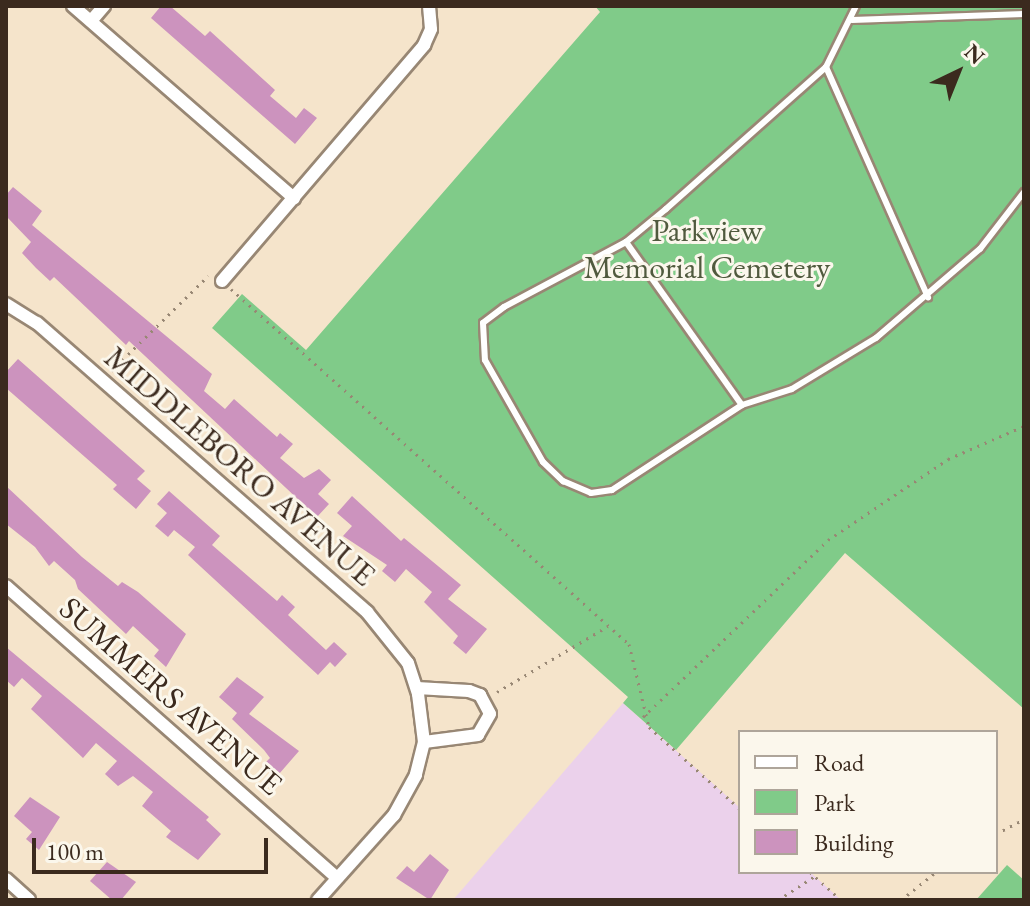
<!DOCTYPE html>
<style>
body{margin:0}
#map{position:relative;width:1030px;height:906px;overflow:hidden;background:#f5e4cb;font-family:"EB Garamond",serif}
div>[style]{position:absolute}
.built>*{inset:0;background:#ebd1eb}
.green>*{inset:0;background:#80cb89}
.building>*{inset:0;background:#cc93be}
.path>*{height:3px;margin-top:-1.5px;transform-origin:0;background:repeating-linear-gradient(90deg,#988774 0 2px,transparent 0 8px)}
.roads{filter:drop-shadow(2px 0 #988774) drop-shadow(-2px 0 #988774) drop-shadow(0 2px #988774) drop-shadow(0 -2px #988774)}
.lane>*{height:6px;margin:-3px;padding:0 3px;transform-origin:3px;border-radius:3px;background:#fff}
.street>*{height:12px;margin:-6px;padding:0 6px;transform-origin:6px;border-radius:6px;background:#fff}
span{translate:-50% -50%;white-space:nowrap;text-align:center;line-height:1.15;-webkit-text-stroke:6px #fbf7ec;paint-order:stroke}
.park-label{font-size:32px;color:#505a3e}
.street-label{font-size:32px;color:#3b2a1e}
.frame{position:absolute;inset:0;border:8px solid #3b2a1e;pointer-events:none}
.legend{position:absolute;left:738px;top:730px;width:260px;height:144px;box-sizing:border-box;background:#fbf7ec;border:2px solid #aea59a;margin:0;padding:10px 14px;list-style:none;font-size:24px;color:#3b2a1e}
.legend li{display:flex;align-items:center;gap:16px;height:40px}
.legend b{width:40px;border:2px solid #aea59a}
.north{position:absolute;left:918px;top:32px;width:80px;height:80px;-webkit-text-stroke:6px #fbf7ec;paint-order:stroke;rotate:43deg;font-size:22px;font-weight:700;line-height:32px;text-align:center;color:#3b2a1e}
.north::after{content:'';display:block;margin:auto;width:28px;height:36px;background:#3b2a1e;clip-path:polygon(50% 0,100% 100%,50% 72%,0 100%)}
.scale{position:absolute;left:32px;top:838px;width:236px;height:36px;box-sizing:border-box;border:4px solid #3b2a1e;border-top:0;padding-left:10px;font-size:24px;line-height:28px;white-space:nowrap;color:#3b2a1e;-webkit-text-stroke:6px #fbf7ec;paint-order:stroke}
</style>
<div id="map">
<div class="built">
<div style="clip-path:polygon(623px 703px,740px 808px,740px 872px,810px 872px,841px 900px,453px 900px)"></div>
</div>
<div class="green">
<div style="clip-path:polygon(595px 6px,1024px 6px,1024px 709px,845px 553px,676px 750px,623px 703px,628px 697px,212px 328px,242px 294px,306px 350px,600px 12px)"></div>
<div style="clip-path:polygon(1007px 865px,1024px 880px,1024px 900px,976px 900px)"></div>
</div>
<div class="building">
<div style="clip-path:polygon(161px 6px,170px 6px,205px 36px,210px 31px,275px 90px,270px 96px,296px 118px,304px 108px,317px 118px,295px 144px,151px 18px)"></div>
<div style="clip-path:polygon(13px 187px,42px 211px,32px 225px,212px 374px,204px 391px,225px 409px,234px 399px,277px 437px,280px 433px,293px 444px,280px 458px,304px 478px,319px 469px,331px 480px,318px 494px,329px 504px,317px 517px,129px 341px,126px 345px,54px 277px,50px 281px,36px 268px,22px 253px,31px 242px,6px 216px,6px 195px)"></div>
<div style="clip-path:polygon(18px 359px,145px 471px,137px 479px,151px 491px,136px 509px,113px 489px,117px 485px,6px 388px,6px 372px)"></div>
<div style="clip-path:polygon(6px 486px,82px 557px,118px 586px,122px 582px,138px 592px,186px 634px,166px 667px,154px 656px,159px 650px,133px 626px,126px 634px,78px 589px,75px 580px,54px 561px,49px 566px,35px 547px,6px 524px)"></div>
<div style="clip-path:polygon(169px 491px,220px 536px,212px 545px,277px 601px,282px 595px,295px 607px,288px 615px,326px 650px,334px 642px,347px 654px,335px 667px,330px 662px,318px 675px,188px 555px,195px 547px,174px 530px,168px 537px,155px 526px,167px 513px,157px 504px)"></div>
<div style="clip-path:polygon(352px 496px,401px 541px,404px 538px,461px 585px,448px 599px,487px 629px,466px 654px,453px 643px,458px 636px,424px 602px,432px 592px,406px 569px,395px 582px,382px 571px,387px 565px,343px 536px,352px 526px,337px 513px)"></div>
<div style="clip-path:polygon(6px 647px,209px 817px,206px 820px,221px 834px,198px 860px,166px 837px,171px 831px,142px 806px,153px 792px,133px 776px,118px 786px,105px 774px,117px 761px,96px 743px,83px 758px,31px 709px,42px 696px,22px 678px,14px 687px,6px 680px)"></div>
<div style="clip-path:polygon(237px 677px,264px 697px,249px 714px,299px 751px,279px 774px,266px 762px,270px 758px,264px 750px,232px 719px,237px 713px,219px 697px)"></div>
<div style="clip-path:polygon(30px 797px,60px 817px,39px 850px,26px 839px,32px 832px,14px 816px)"></div>
<div style="clip-path:polygon(430px 854px,449px 870px,430px 900px,396px 878px,407px 866px,414px 872px)"></div>
<div style="clip-path:polygon(107px 862px,136px 882px,121px 900px,112px 900px,90px 881px)"></div>
</div>
<div class="path">
<div style="left:231px;top:289px;width:533px;rotate:41.73deg"></div>
<div style="left:629px;top:644px;width:85px;rotate:76.5deg"></div>
<div style="left:649px;top:727px;width:122px;rotate:42deg"></div>
<div style="left:111px;top:371px;width:136px;rotate:-44.4deg"></div>
<div style="left:497px;top:692px;width:129px;rotate:-30.7deg"></div>
<div style="left:643px;top:717px;width:256px;rotate:-43.7deg"></div>
<div style="left:828px;top:540px;width:145px;rotate:-34deg"></div>
<div style="left:948px;top:459px;width:83px;rotate:-23.5deg"></div>
<div style="left:996px;top:834px;width:32px;rotate:-28deg"></div>
<div style="left:810px;top:872px;width:42px;rotate:42.1deg"></div>
<div style="left:778px;top:900px;width:44px;rotate:-33deg"></div>
<div style="left:901px;top:900px;width:45px;rotate:-38.7deg"></div>
</div>
<div class="roads">
<div class="lane">
<div style="left:856px;top:6px;width:68px;rotate:116.2deg"></div>
<div style="left:826px;top:67px;width:214px;rotate:138.4deg"></div>
<div style="left:666px;top:209px;width:52px;rotate:140.5deg"></div>
<div style="left:626px;top:242px;width:138px;rotate:152deg"></div>
<div style="left:504px;top:307px;width:26px;rotate:143deg"></div>
<div style="left:483px;top:323px;width:37px;rotate:87deg"></div>
<div style="left:485px;top:360px;width:117px;rotate:60.4deg"></div>
<div style="left:543px;top:462px;width:28px;rotate:44deg"></div>
<div style="left:563px;top:481px;width:30px;rotate:23deg"></div>
<div style="left:591px;top:493px;width:21px;rotate:-8deg"></div>
<div style="left:612px;top:490px;width:155px;rotate:-33.2deg"></div>
<div style="left:742px;top:405px;width:52px;rotate:-17.7deg"></div>
<div style="left:792px;top:389px;width:98px;rotate:-31.3deg"></div>
<div style="left:876px;top:338px;width:137px;rotate:-40.6deg"></div>
<div style="left:980px;top:249px;width:72px;rotate:-52.3deg"></div>
<div style="left:852px;top:20px;width:172px;rotate:-2deg"></div>
<div style="left:826px;top:67px;width:252px;rotate:66.1deg"></div>
<div style="left:626px;top:242px;width:200px;rotate:54.6deg"></div>
</div>
<div class="street">
<div style="left:73px;top:6px;width:293px;rotate:41deg"></div>
<div style="left:91px;top:21px;width:20px;rotate:-49deg"></div>
<div style="left:222px;top:281px;width:311px;rotate:-49.4deg"></div>
<div style="left:424px;top:45px;width:17px;rotate:-66deg"></div>
<div style="left:431px;top:29px;width:23px;rotate:-95deg"></div>
<div style="left:6px;top:304px;width:36px;rotate:32deg"></div>
<div style="left:37px;top:323px;width:439px;rotate:41.2deg"></div>
<div style="left:367px;top:612px;width:65px;rotate:51.2deg"></div>
<div style="left:408px;top:663px;width:33px;rotate:72deg"></div>
<div style="left:418px;top:694px;width:48px;rotate:82.9deg"></div>
<div style="left:424px;top:742px;width:34px;rotate:104deg"></div>
<div style="left:416px;top:775px;width:46px;rotate:118.8deg"></div>
<div style="left:394px;top:815px;width:114px;rotate:131.8deg"></div>
<div style="left:6px;top:586px;width:441px;rotate:41.4deg"></div>
<div style="left:417px;top:688px;width:52px;rotate:3.3deg"></div>
<div style="left:469px;top:691px;width:12px;rotate:20deg"></div>
<div style="left:480px;top:695px;width:21px;rotate:62deg"></div>
<div style="left:490px;top:714px;width:24px;rotate:120deg"></div>
<div style="left:478px;top:735px;width:54px;rotate:172.6deg"></div>
<div style="left:6px;top:879px;width:31px;rotate:42deg"></div>
</div>
</div>
<div class="park-label">
<span style="left:707px;top:249px">Parkview<br>Memorial Cemetery</span>
</div>
<div class="street-label">
<span style="left:240px;top:466px;rotate:41deg">MIDDLEBORO AVENUE</span>
<span style="left:171px;top:696px;rotate:41deg">SUMMERS AVENUE</span>
</div>
<div class="frame"></div>
<ul class="legend">
<li><b style="height:10px;background:#fff"></b>Road</li>
<li><b style="height:22px;background:#80cb89"></b>Park</li>
<li><b style="height:22px;background:#cc93be"></b>Building</li>
</ul>
<div class="north">N</div>
<div class="scale">100 m</div>
</div>
